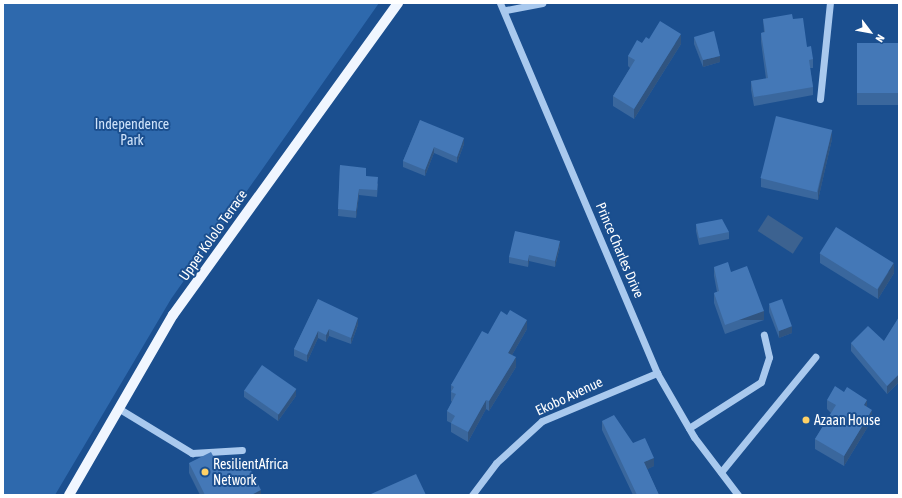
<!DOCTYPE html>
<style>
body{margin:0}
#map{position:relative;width:902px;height:498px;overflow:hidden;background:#1b4f8f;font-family:"Asap Condensed",sans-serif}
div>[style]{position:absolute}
.green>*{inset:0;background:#2e69ad}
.water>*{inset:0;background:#3c6290;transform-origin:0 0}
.minor>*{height:7px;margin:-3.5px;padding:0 3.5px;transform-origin:3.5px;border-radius:3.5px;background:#a9c9ee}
.major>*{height:10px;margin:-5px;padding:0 5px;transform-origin:5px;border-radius:5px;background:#f0f6ff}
.wall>*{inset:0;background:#3a679d;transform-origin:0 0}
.shaded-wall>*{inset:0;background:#305480;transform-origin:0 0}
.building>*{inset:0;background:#4478b7;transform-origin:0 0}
.dots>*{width:11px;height:11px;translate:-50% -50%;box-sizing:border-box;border:2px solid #1b4f8f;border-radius:50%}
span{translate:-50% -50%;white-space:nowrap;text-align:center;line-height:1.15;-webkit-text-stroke:4px #1b4f8f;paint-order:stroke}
.park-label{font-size:14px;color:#cfe3fa}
.street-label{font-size:14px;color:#fff}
.poi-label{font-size:14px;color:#fff}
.left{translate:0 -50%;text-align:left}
.frame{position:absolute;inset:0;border:4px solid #fff;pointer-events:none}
.north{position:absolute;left:850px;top:12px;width:40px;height:40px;-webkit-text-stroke:3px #1b4f8f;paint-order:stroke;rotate:122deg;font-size:11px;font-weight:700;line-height:16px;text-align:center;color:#fff}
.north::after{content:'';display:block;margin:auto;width:14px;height:18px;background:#fff;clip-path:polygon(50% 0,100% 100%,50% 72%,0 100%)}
</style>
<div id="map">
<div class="green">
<div style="clip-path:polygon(3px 3px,379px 3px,171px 299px,55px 495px,3px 495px)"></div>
</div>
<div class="water">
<div style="left:768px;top:215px;width:42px;height:19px;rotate:33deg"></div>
</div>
<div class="minor">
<div style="left:500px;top:3px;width:402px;rotate:67deg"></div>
<div style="left:657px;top:373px;width:74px;rotate:60deg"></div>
<div style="left:694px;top:437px;width:73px;rotate:52.8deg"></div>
<div style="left:506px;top:10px;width:37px;rotate:-11deg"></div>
<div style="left:820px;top:99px;width:97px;rotate:-84.1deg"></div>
<div style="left:118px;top:408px;width:87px;rotate:31.3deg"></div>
<div style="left:192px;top:453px;width:50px;rotate:-3.4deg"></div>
<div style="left:689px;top:428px;width:85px;rotate:-32.6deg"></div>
<div style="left:761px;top:382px;width:26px;rotate:-72deg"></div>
<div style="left:769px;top:357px;width:23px;rotate:-103deg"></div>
<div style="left:721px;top:472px;width:149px;rotate:-50.7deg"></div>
<div style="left:472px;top:495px;width:40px;rotate:-53deg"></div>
<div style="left:496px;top:463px;width:62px;rotate:-42.4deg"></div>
<div style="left:542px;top:421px;width:125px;rotate:-22.7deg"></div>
</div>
<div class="major">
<div style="left:69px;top:495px;width:208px;rotate:-60deg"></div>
<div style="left:173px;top:315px;width:385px;rotate:-54.2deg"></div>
</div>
<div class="wall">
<div style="clip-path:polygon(763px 19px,793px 19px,813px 59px,813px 68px,810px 68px,813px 87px,813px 95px,754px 106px,751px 90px,751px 81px,766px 79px,761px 42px,761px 33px,764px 32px)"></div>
<div style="clip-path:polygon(694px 37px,720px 62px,703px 67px,694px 44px)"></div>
<div style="clip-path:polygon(649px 39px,681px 44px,634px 119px,613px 106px,613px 96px,630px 68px,628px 66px,628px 56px,642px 43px)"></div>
<div style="left:857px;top:43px;width:42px;height:62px"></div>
<div style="clip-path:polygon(420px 120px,464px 144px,457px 163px,434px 153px,425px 176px,403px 167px,403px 161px)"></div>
<div style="clip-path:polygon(832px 139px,818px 200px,761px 187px,761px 178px)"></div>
<div style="clip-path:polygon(340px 165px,366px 176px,378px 184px,377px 197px,359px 195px,356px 218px,338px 216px)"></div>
<div style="clip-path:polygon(696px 224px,729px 232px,729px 239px,699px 245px,696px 231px)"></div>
<div style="clip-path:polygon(560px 246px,555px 267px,529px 261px,528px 267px,509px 263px,509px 257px)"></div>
<div style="clip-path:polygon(820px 253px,894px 273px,878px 299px,820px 263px)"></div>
<div style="clip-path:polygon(714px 267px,731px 272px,764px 320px,725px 334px,714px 303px,714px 293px,717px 292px,714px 276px)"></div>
<div style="clip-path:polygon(318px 299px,358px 325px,351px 344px,329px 336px,326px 342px,318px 338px,307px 362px,294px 356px,294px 349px)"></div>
<div style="clip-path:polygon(769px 305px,792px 333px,779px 338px,769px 312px)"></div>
<div style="clip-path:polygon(899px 317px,899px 382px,887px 394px,851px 351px,851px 343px,884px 341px)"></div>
<div style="clip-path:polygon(527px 329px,512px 355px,516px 367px,489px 411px,486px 409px,468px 442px,451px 432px,451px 423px,447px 421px,447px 411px,452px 402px,451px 401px,451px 385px,488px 334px)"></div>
<div style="clip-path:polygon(244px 390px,296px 396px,278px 421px,244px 397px)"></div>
<div style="clip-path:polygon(827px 400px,867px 407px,872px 420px,844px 466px,815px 449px,815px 439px,831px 413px,827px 409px)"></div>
<div style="clip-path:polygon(602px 421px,633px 443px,654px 466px,647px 469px,659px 495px,633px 495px,602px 430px)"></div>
<div style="clip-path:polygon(189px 463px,221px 471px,261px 495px,200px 495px,189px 473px)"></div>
</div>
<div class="shaded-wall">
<div style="clip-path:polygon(681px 34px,681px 44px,634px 119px,634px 109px)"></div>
<div style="clip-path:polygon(720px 56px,720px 62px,703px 67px,703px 60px)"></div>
<div style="clip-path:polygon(832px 130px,832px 139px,818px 200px,818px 191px)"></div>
<div style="clip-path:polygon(464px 138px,464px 144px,457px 163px,457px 157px)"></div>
<div style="clip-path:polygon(434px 147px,434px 153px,425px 176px,425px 170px)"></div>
<div style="clip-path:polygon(359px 189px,359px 195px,356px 218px,356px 211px)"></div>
<div style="clip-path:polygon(560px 241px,560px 246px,555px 267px,555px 261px)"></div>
<div style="clip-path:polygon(529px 255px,529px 261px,528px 267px,528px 261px)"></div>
<div style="clip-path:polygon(894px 263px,894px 273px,878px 299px,878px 289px)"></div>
<div style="left:764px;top:311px;width:9px;height:41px;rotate:90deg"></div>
<div style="clip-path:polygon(358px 318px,358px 325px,351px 344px,351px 338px)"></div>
<div style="clip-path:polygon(527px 320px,527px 329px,508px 362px,508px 353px)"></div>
<div style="clip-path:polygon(792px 326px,792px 333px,779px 338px,779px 331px)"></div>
<div style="clip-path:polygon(329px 329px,329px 336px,326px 342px,326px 335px)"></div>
<div style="clip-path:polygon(318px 331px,318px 338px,307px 362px,307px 355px)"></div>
<div style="clip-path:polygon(516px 357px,516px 367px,489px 411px,489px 401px)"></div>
<div style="clip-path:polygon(899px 374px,899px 382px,887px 394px,887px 386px)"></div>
<div style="clip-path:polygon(296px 389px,296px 396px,278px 421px,278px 414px)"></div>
<div style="clip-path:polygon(486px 400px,486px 409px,468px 442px,468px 432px)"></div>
<div style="clip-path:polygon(867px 400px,867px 409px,864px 405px)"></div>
<div style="clip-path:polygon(872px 410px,872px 420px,844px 466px,844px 456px)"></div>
<div style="clip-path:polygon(654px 458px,654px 466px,644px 471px,644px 462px)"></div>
<div style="clip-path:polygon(261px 490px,261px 495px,251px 495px)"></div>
</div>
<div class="building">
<div style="clip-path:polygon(792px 14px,793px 19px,803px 18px,807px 47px,811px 46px,813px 59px,809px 60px,813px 87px,754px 97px,751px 81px,768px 78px,761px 33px,765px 32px,763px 19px)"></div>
<div style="clip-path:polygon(660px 21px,681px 34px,634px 109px,613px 96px,635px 60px,628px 56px,637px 40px,642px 43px,646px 37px,649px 39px)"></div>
<div style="clip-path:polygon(714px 31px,720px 56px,703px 60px,694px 37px)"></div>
<div style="left:857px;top:43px;width:42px;height:50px"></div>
<div style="left:776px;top:116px;width:58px;height:64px;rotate:14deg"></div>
<div style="clip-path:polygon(420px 120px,464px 138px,457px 157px,434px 147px,425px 170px,403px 161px)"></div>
<div style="clip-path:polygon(340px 165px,366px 168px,366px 176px,378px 177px,377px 190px,359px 189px,356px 211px,338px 209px)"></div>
<div style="clip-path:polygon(722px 219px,729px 232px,699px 238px,696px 224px)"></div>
<div style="left:836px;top:227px;width:68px;height:31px;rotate:32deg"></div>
<div style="clip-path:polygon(515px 231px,560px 241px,555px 261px,529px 255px,528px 261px,509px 257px)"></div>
<div style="clip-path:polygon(728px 262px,731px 272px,747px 266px,764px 311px,725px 325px,714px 293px,719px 291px,714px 267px)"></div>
<div style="clip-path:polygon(318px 299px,358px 318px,351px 338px,329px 329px,326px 335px,318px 331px,307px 355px,294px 349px)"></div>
<div style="left:782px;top:299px;width:29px;height:14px;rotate:70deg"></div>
<div style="clip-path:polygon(510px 310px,527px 320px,508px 353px,516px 357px,489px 401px,486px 400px,468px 432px,451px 423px,455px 416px,447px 411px,456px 394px,451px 392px,454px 387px,451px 385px,482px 331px,488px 334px,501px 311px,507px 315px)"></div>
<div style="clip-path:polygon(899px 317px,899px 374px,887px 386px,851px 343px,868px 326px,884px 341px)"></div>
<div style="left:262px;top:365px;width:42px;height:31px;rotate:35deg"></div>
<div style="clip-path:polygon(835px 386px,844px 392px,847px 387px,867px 400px,864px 405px,872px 410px,844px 456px,815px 439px,836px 405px,827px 400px)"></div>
<div style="clip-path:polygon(614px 415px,633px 443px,645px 438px,654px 458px,644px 462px,659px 495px,637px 495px,602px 421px)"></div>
<div style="clip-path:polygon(211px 452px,221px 471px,245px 459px,261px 490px,251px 495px,205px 495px,189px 463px)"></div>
<div style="clip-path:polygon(416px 474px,426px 495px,372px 495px,371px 494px)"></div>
<div style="clip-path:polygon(161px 494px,161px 495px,113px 495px)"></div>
</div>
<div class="dots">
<div style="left:806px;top:420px;background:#ffd166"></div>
<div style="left:205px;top:472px;background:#ffd166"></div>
</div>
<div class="park-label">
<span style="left:132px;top:132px">Independence<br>Park</span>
</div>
<div class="street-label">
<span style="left:213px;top:235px;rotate:-55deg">Upper Kololo Terrace</span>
<span style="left:620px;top:250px;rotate:67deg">Prince Charles Drive</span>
<span style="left:569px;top:396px;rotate:-25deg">Ekobo Avenue</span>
</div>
<div class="poi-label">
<span class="left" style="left:814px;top:420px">Azaan House</span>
<span class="left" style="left:213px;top:472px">ResilientAfrica<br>Network</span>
</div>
<div class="frame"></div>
<div class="north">N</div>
</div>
